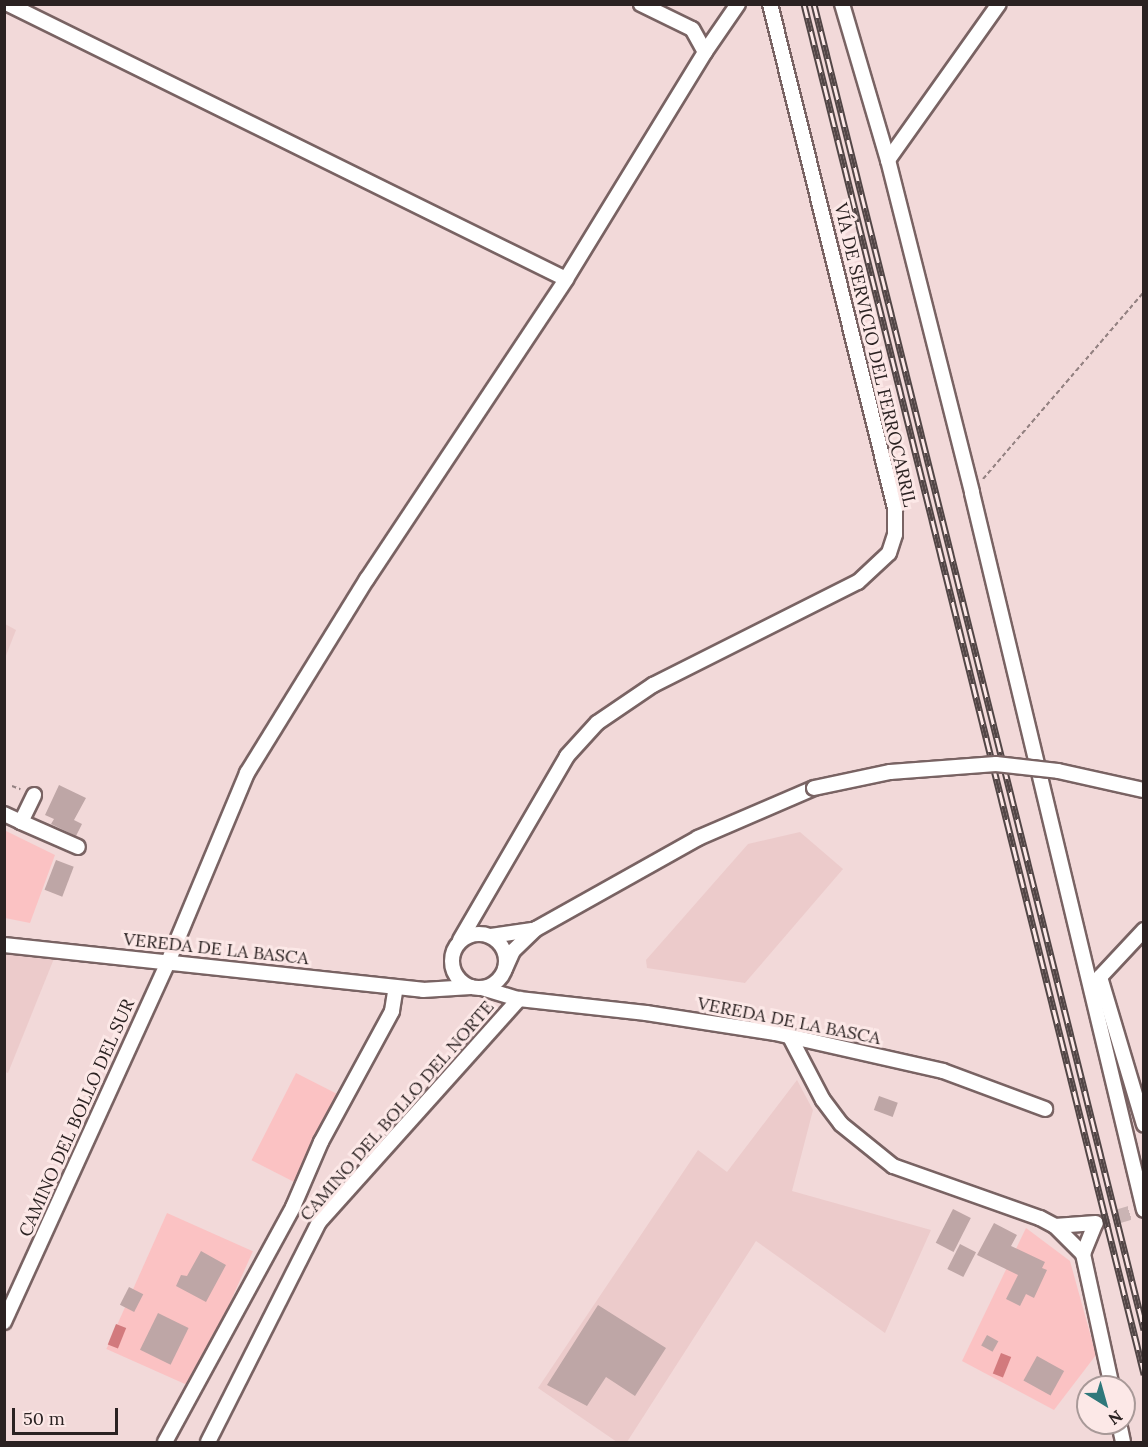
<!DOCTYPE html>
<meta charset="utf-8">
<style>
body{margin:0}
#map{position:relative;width:1148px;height:1447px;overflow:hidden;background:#f2d9d9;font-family:Lora,serif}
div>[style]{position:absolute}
.built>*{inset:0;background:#eccbcb}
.green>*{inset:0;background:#fbc2c3;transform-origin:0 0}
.water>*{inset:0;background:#d27a7d;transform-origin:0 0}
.building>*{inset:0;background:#bea6a6;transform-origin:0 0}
.minor-tunnel>*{height:14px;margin-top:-7px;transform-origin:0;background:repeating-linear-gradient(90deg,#cab4b4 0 14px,transparent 0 21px)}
.path>*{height:2px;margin-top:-1px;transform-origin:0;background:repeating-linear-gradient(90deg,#938181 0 4.5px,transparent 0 7.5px)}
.roads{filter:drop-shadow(2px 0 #796363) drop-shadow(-2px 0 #796363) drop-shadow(0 2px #796363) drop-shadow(0 -2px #796363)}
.minor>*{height:14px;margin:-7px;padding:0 7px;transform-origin:7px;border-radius:7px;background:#fff}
.minor>.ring{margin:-7px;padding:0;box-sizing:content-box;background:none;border:14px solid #fff;border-radius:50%}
.rail>*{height:7px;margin-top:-3.5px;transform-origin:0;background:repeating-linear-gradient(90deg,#fce8e7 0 14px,#524646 0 28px);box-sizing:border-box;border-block:2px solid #524646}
.bridges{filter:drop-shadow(2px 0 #796363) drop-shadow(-2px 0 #796363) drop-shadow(0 2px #796363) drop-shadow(0 -2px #796363)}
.minor-bridge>*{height:14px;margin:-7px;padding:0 7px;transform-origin:7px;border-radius:7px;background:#fff}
span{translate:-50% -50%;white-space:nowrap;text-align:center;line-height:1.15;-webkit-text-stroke:6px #fce8e7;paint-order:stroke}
.street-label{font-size:18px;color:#2b2222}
.frame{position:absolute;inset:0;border:6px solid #2b2222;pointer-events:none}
.north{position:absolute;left:1076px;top:1375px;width:60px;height:60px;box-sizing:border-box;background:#fce8e7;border:2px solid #a89998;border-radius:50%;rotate:143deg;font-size:16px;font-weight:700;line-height:24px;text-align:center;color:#2b2222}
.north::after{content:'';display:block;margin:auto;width:21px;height:27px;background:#2f787b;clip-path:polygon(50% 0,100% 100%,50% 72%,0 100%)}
.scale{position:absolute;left:12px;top:1408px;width:106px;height:27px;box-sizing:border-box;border:3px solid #2b2222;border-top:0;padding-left:8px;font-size:18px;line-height:21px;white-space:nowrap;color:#2b2222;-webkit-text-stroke:4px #fce8e7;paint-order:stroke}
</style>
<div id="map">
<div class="built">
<div style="clip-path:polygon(5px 624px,16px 630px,5px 658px)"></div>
<div style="clip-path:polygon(800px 832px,843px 869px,745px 983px,647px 968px,646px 960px,748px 844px)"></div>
<div style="clip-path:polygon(5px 949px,57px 951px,8px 1073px,5px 1072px)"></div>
<div style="clip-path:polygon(797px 1080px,813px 1110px,792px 1191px,931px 1230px,885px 1333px,756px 1241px,627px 1442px,617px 1442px,538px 1388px,698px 1150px,727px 1172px)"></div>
</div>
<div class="green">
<div style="clip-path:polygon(4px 830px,55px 855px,30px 923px,5px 918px)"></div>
<div style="left:296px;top:1073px;width:49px;height:98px;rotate:27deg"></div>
<div style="left:167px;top:1213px;width:94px;height:149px;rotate:24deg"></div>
<div style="clip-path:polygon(1026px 1228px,1070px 1261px,1096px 1355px,1054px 1410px,962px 1361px)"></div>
</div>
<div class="water">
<div style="left:116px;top:1324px;width:11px;height:22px;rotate:22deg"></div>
<div style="left:1001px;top:1353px;width:11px;height:22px;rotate:22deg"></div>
</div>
<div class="building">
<div style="clip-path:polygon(59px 785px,86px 798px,74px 820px,82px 824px,76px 836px,51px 824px,54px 819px,45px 815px)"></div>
<div style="left:56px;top:860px;width:19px;height:32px;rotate:21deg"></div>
<div style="left:879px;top:1096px;width:20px;height:15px;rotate:20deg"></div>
<div style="left:953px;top:1209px;width:20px;height:38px;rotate:27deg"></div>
<div style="clip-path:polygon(994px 1223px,1017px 1235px,1011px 1246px,1045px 1262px,1042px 1268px,1047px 1270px,1034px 1298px,1026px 1294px,1020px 1306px,1006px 1299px,1018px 1275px,977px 1255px)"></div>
<div style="left:960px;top:1244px;width:18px;height:28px;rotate:27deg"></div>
<div style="clip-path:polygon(201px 1251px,226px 1265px,206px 1302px,176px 1286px,181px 1275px,187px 1276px)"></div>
<div style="left:129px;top:1287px;width:16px;height:20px;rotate:27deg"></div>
<div style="clip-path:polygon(598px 1305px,666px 1348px,635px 1396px,606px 1377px,587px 1406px,547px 1385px)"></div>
<div style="left:158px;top:1313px;width:34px;height:41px;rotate:26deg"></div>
<div style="left:987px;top:1335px;width:13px;height:12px;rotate:29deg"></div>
<div style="left:1037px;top:1356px;width:31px;height:28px;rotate:29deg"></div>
</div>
<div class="minor-tunnel">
<div style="left:1096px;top:1223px;width:49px;rotate:-16.6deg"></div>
</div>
<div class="path">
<div style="left:983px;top:479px;width:247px;rotate:-49.3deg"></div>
<div style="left:12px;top:786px;width:9px;rotate:21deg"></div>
</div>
<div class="roads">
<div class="minor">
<div style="left:8px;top:4px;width:622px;rotate:26.24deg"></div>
<div style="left:566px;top:279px;width:266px;rotate:-58.5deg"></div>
<div style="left:705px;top:52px;width:26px;rotate:-119deg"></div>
<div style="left:692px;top:29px;width:57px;rotate:-153.9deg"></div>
<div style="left:842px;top:4px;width:163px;rotate:73.6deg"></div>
<div style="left:888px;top:160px;width:343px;rotate:75.8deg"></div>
<div style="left:972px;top:493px;width:737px;rotate:76.51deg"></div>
<div style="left:705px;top:52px;width:58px;rotate:-55.5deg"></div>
<div style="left:888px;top:160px;width:191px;rotate:-54.6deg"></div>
<div style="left:4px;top:814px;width:19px;rotate:25deg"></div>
<div style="left:21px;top:822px;width:30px;rotate:-64deg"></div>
<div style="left:21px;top:822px;width:62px;rotate:23.7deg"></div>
<div style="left:1144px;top:930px;width:64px;rotate:133.1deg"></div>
<div style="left:1100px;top:977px;width:154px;rotate:73.4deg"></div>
<div class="ring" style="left:452px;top:934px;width:40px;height:40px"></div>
<div style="left:491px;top:936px;width:40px;rotate:-8.5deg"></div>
<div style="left:460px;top:940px;width:213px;rotate:-59.8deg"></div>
<div style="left:567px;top:756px;width:45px;rotate:-47.7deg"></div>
<div style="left:597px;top:723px;width:68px;rotate:-34.2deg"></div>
<div style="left:653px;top:685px;width:229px;rotate:-26.7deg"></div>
<div style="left:858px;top:582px;width:42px;rotate:-43.1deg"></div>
<div style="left:889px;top:553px;width:20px;rotate:-72deg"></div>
<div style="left:895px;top:534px;width:26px;rotate:-90deg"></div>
<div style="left:895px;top:508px;width:519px;rotate:-103.93deg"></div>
<div style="left:4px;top:945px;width:421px;rotate:6.1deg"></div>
<div style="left:423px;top:990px;width:48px;rotate:-3.6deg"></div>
<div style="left:505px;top:969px;width:20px;rotate:-66deg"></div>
<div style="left:513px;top:951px;width:32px;rotate:-44deg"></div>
<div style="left:536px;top:929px;width:186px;rotate:-29.3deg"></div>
<div style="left:698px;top:838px;width:126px;rotate:-23.3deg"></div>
<div style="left:482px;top:988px;width:39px;rotate:17deg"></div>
<div style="left:519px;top:999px;width:128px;rotate:6.3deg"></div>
<div style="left:646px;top:1013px;width:131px;rotate:8.8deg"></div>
<div style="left:775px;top:1033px;width:172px;rotate:12.7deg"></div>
<div style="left:943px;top:1071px;width:109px;rotate:20.4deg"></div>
<div style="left:790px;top:1037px;width:71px;rotate:62.4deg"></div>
<div style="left:823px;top:1100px;width:30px;rotate:53deg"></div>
<div style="left:841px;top:1124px;width:67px;rotate:38.9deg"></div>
<div style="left:893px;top:1166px;width:156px;rotate:19.5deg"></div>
<div style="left:1040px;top:1218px;width:17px;rotate:28deg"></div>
<div style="left:1055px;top:1226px;width:40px;rotate:45deg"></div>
<div style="left:1083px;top:1254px;width:136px;rotate:77.7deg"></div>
<div style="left:1055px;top:1226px;width:41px;rotate:-4.2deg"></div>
<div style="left:1083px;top:1254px;width:32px;rotate:-68deg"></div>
<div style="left:4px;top:1322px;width:396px;rotate:-65.5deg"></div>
<div style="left:168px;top:962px;width:205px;rotate:-67.3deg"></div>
<div style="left:247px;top:773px;width:228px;rotate:-58.3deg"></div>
<div style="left:367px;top:579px;width:360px;rotate:-56.4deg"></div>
<div style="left:1119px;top:1423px;width:19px;rotate:78deg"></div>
<div style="left:165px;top:1442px;width:268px;rotate:-61.4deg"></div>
<div style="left:293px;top:1207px;width:71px;rotate:-66.7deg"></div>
<div style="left:321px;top:1142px;width:149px;rotate:-61.5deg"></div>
<div style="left:392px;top:1011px;width:24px;rotate:-81deg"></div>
<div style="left:208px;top:1442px;width:246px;rotate:-63.2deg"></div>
<div style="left:319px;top:1222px;width:300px;rotate:-48.1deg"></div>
</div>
</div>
<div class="rail">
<div style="left:804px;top:4px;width:1412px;rotate:76.06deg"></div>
<div style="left:814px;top:4px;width:1366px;rotate:76.02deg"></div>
</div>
<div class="bridges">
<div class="minor-bridge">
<div style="left:814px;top:788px;width:78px;rotate:-11.9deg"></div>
<div style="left:890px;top:772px;width:106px;rotate:-4.3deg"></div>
<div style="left:996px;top:764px;width:62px;rotate:6.4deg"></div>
<div style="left:1058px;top:771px;width:88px;rotate:12.5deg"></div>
</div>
</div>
<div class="street-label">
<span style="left:875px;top:355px;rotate:77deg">VÍA DE SERVICIO DEL FERROCARRIL</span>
<span style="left:216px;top:949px;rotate:6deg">VEREDA DE LA BASCA</span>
<span style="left:789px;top:1021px;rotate:11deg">VEREDA DE LA BASCA</span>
<span style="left:397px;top:1111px;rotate:-49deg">CAMINO DEL BOLLO DEL NORTE</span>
<span style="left:77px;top:1118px;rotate:-66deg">CAMINO DEL BOLLO DEL SUR</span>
</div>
<div class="frame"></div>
<div class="north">N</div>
<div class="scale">50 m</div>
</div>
